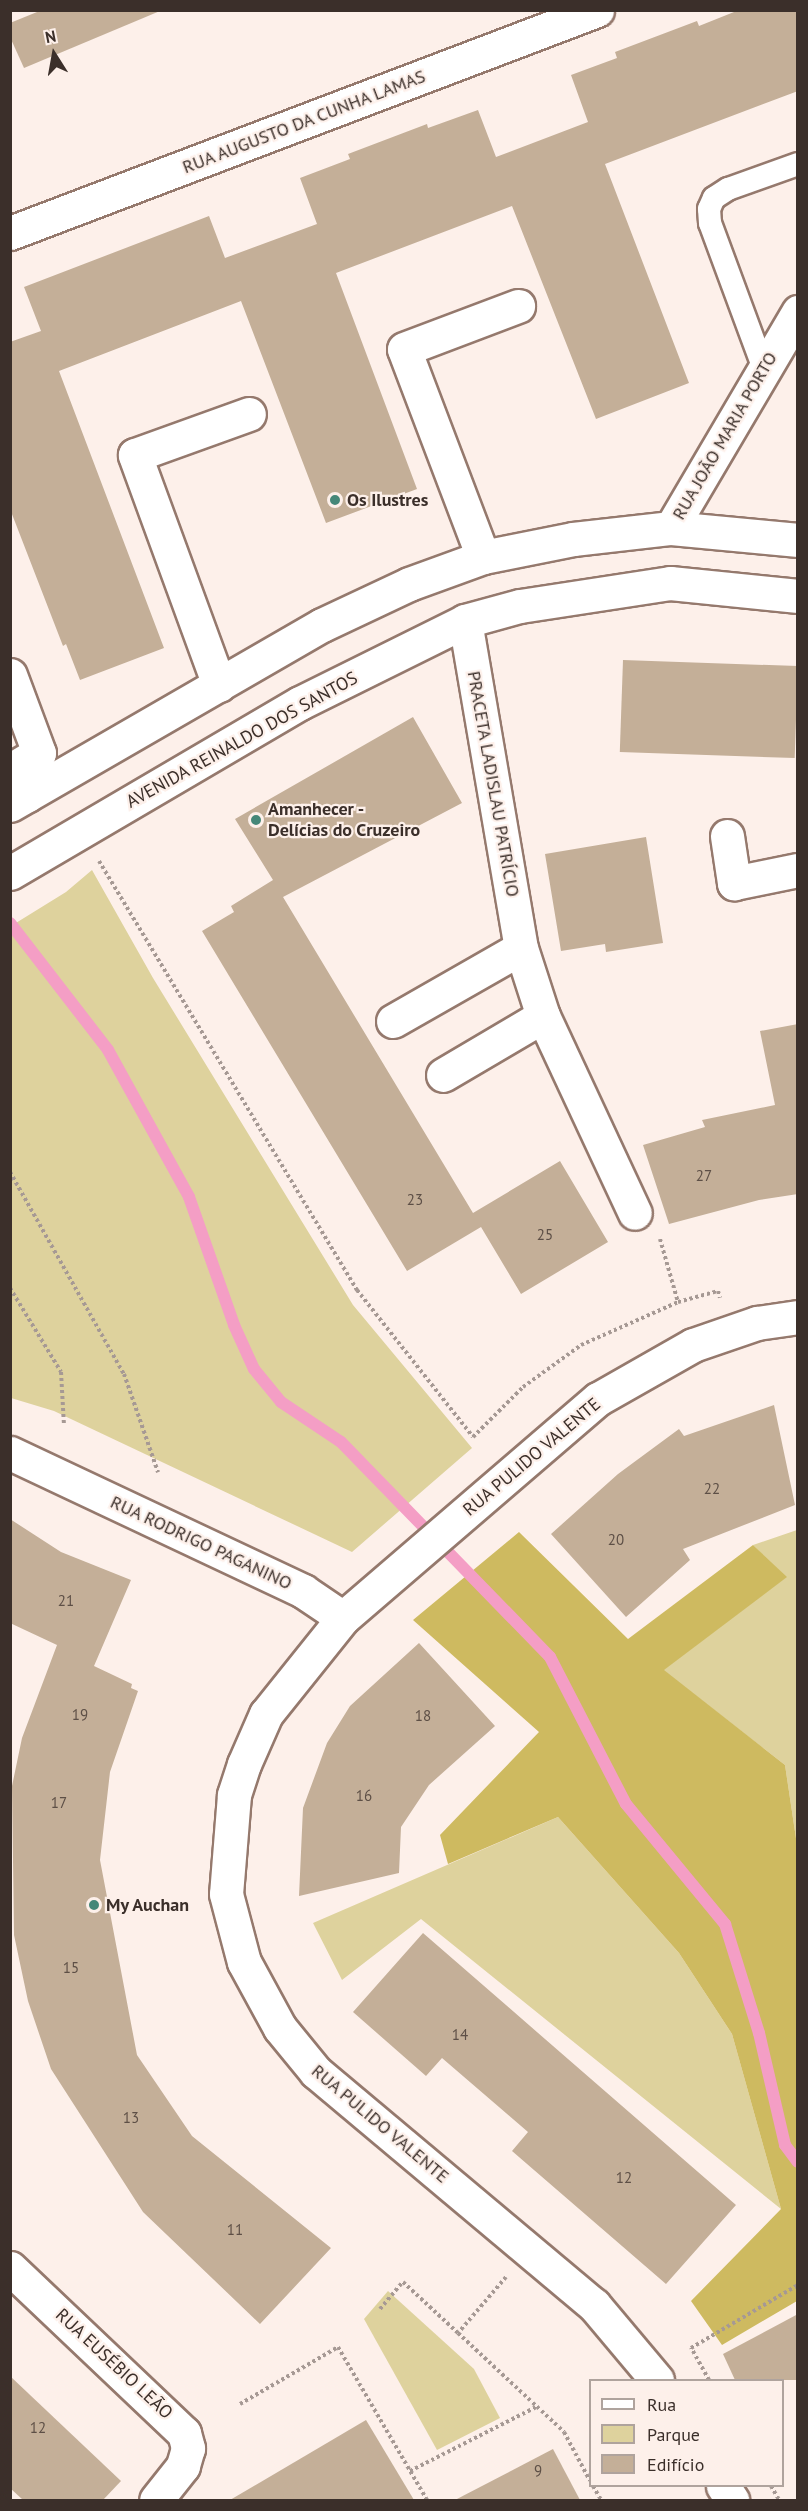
<!DOCTYPE html>
<meta charset="utf-8">
<style>
body{margin:0}
#map{position:relative;width:808px;height:2511px;overflow:hidden;background:#fdf0ea;font-family:"PT Sans",sans-serif}
div>[style]{position:absolute}
.green>*{inset:0;background:#ded29d}
.forest>*{inset:0;background:#ceba60}
.stream>*{height:12px;margin:-6px;padding:0 6px;transform-origin:6px;border-radius:6px;background:#f49ec5}
.building>*{inset:0;background:#c4af98;transform-origin:0 0}
.path>*{height:4px;margin-top:-2px;transform-origin:0;background:repeating-linear-gradient(90deg,#a69994 0 3px,transparent 0 6px)}
.roads{filter:drop-shadow(2px 0 #95796d) drop-shadow(-2px 0 #95796d) drop-shadow(0 2px #95796d) drop-shadow(0 -2px #95796d)}
.lane>*{height:22px;margin:-11px;padding:0 11px;transform-origin:11px;border-radius:11px;background:#fff}
.street>*{height:33px;margin:-16.5px;padding:0 16.5px;transform-origin:16.5px;border-radius:16.5px;background:#fff}
.secondary>*{height:33px;margin:-16.5px;padding:0 16.5px;transform-origin:16.5px;border-radius:16.5px;background:#fff}
.dots>*{width:16px;height:16px;translate:-50% -50%;box-sizing:border-box;border:3px solid #fdf0ea;border-radius:50%}
span{translate:-50% -50%;white-space:nowrap;text-align:center;line-height:1.15;-webkit-text-stroke:4.5px #fdf0ea;paint-order:stroke}
.number-label{font-size:15px;color:#5d4f46}
.number-label span{-webkit-text-stroke-width:0}
.street-label{font-size:18px;color:#3b2f2a}
.poi-label{font-size:18px;color:#3b2f2a;font-weight:700}
.left{translate:0 -50%;text-align:left}
.frame{position:absolute;inset:0;border:12px solid #3b2f2a;pointer-events:none}
.legend{position:absolute;left:589px;top:2379px;width:195px;height:108px;box-sizing:border-box;background:#fdf0ea;border:2px solid #afa39d;margin:0;padding:8px 10px;list-style:none;font-size:18px;color:#3b2f2a}
.legend li{display:flex;align-items:center;gap:12px;height:30px}
.legend b{width:30px;border:2px solid #afa39d}
.north{position:absolute;left:24px;top:24px;width:60px;height:60px;-webkit-text-stroke:4px #fdf0ea;paint-order:stroke;rotate:349deg;font-size:16px;font-weight:700;line-height:24px;text-align:center;color:#3b2f2a}
.north::after{content:'';display:block;margin:auto;width:21px;height:27px;background:#3b2f2a;clip-path:polygon(50% 0,100% 100%,50% 72%,0 100%)}
</style>
<div id="map">
<div class="green">
<div style="clip-path:polygon(92px 870px,153px 978px,353px 1305px,472px 1448px,352px 1552px,54px 1411px,11px 1398px,11px 926px,66px 892px)"></div>
<div style="clip-path:polygon(797px 1530px,797px 1845px,785px 1765px,663px 1670px,786px 1577px,753px 1545px)"></div>
<div style="clip-path:polygon(558px 1817px,679px 1953px,732px 2034px,781px 2209px,421px 1919px,342px 1980px,313px 1923px)"></div>
<div style="clip-path:polygon(388px 2291px,474px 2369px,500px 2418px,437px 2450px,364px 2319px)"></div>
</div>
<div class="forest">
<div style="clip-path:polygon(519px 1532px,628px 1639px,753px 1545px,787px 1577px,664px 1670px,785px 1765px,797px 1845px,797px 2301px,722px 2345px,691px 2301px,781px 2209px,732px 2034px,679px 1953px,558px 1817px,448px 1864px,440px 1835px,539px 1732px,413px 1620px)"></div>
</div>
<div class="stream">
<div style="left:10px;top:923px;width:160px;rotate:52.3deg"></div>
<div style="left:108px;top:1050px;width:168px;rotate:61.1deg"></div>
<div style="left:189px;top:1197px;width:136px;rotate:70.6deg"></div>
<div style="left:234px;top:1325px;width:48px;rotate:65.6deg"></div>
<div style="left:254px;top:1369px;width:43px;rotate:50.7deg"></div>
<div style="left:281px;top:1402px;width:72px;rotate:33.7deg"></div>
<div style="left:341px;top:1442px;width:300px;rotate:45.8deg"></div>
<div style="left:550px;top:1657px;width:165px;rotate:62.7deg"></div>
<div style="left:626px;top:1804px;width:156px;rotate:50.5deg"></div>
<div style="left:725px;top:1924px;width:114px;rotate:72.7deg"></div>
<div style="left:759px;top:2033px;width:115px;rotate:76.9deg"></div>
<div style="left:785px;top:2145px;width:21px;rotate:53deg"></div>
</div>
<div class="building">
<div style="clip-path:polygon(42px 10px,160px 10px,160px 11px,24px 68px,10px 37px,10px 23px)"></div>
<div style="clip-path:polygon(739px 10px,798px 10px,798px 91px,605px 164px,689px 383px,596px 419px,512px 206px,336px 273px,417px 489px,326px 523px,241px 301px,59px 371px,164px 648px,80px 680px,66px 644px,63px 646px,10px 509px,10px 342px,41px 331px,24px 287px,209px 216px,225px 258px,317px 224px,300px 178px,350px 159px,348px 154px,427px 124px,428px 128px,478px 110px,496px 157px,588px 122px,571px 75px,617px 58px,615px 52px,697px 21px,699px 26px)"></div>
<div style="left:623px;top:660px;width:175px;height:92px;rotate:2deg"></div>
<div style="clip-path:polygon(413px 717px,462px 803px,283px 897px,473px 1213px,560px 1161px,608px 1242px,521px 1294px,481px 1227px,407px 1271px,202px 931px,234px 912px,231px 906px,273px 880px,235px 819px)"></div>
<div style="clip-path:polygon(646px 837px,663px 943px,606px 952px,605px 944px,561px 951px,545px 854px)"></div>
<div style="clip-path:polygon(798px 1024px,798px 1194px,759px 1200px,669px 1224px,643px 1145px,705px 1127px,702px 1120px,775px 1105px,760px 1031px)"></div>
<div style="clip-path:polygon(774px 1405px,795px 1505px,683px 1549px,690px 1560px,626px 1617px,551px 1534px,618px 1474px,679px 1429px,684px 1436px)"></div>
<div style="clip-path:polygon(10px 1519px,61px 1552px,131px 1580px,94px 1666px,132px 1684px,131px 1688px,138px 1691px,110px 1772px,100px 1860px,137px 2055px,192px 2136px,331px 2248px,260px 2324px,143px 2212px,51px 2069px,28px 2001px,14px 1935px,12px 1786px,22px 1738px,57px 1645px,10px 1623px)"></div>
<div style="clip-path:polygon(419px 1643px,495px 1726px,429px 1785px,401px 1827px,399px 1873px,299px 1896px,303px 1808px,327px 1743px,350px 1706px)"></div>
<div style="clip-path:polygon(423px 1933px,736px 2205px,666px 2284px,512px 2151px,528px 2132px,442px 2058px,426px 2076px,353px 2012px)"></div>
<div style="clip-path:polygon(798px 2314px,798px 2380px,735px 2380px,723px 2354px)"></div>
<div style="clip-path:polygon(10px 2376px,121px 2481px,103px 2500px,23px 2500px,10px 2488px)"></div>
<div style="clip-path:polygon(366px 2420px,414px 2500px,230px 2500px)"></div>
<div style="clip-path:polygon(553px 2449px,580px 2500px,455px 2500px)"></div>
</div>
<div class="path">
<div style="left:99px;top:861px;width:501px;rotate:58.98deg"></div>
<div style="left:357px;top:1290px;width:187px;rotate:51.7deg"></div>
<div style="left:473px;top:1437px;width:71px;rotate:-45deg"></div>
<div style="left:523px;top:1387px;width:72px;rotate:-35.9deg"></div>
<div style="left:581px;top:1345px;width:106px;rotate:-23.9deg"></div>
<div style="left:678px;top:1302px;width:41px;rotate:-15.4deg"></div>
<div style="left:718px;top:1291px;width:7px;rotate:74deg"></div>
<div style="left:10px;top:1172px;width:232px;rotate:60.6deg"></div>
<div style="left:124px;top:1374px;width:104px;rotate:70.9deg"></div>
<div style="left:660px;top:1239px;width:66px;rotate:74.1deg"></div>
<div style="left:10px;top:1288px;width:98px;rotate:58.7deg"></div>
<div style="left:61px;top:1372px;width:54px;rotate:86.8deg"></div>
<div style="left:506px;top:2277px;width:74px;rotate:130.6deg"></div>
<div style="left:458px;top:2333px;width:145px;rotate:43deg"></div>
<div style="left:564px;top:2432px;width:55px;rotate:62deg"></div>
<div style="left:380px;top:2309px;width:35px;rotate:-50deg"></div>
<div style="left:403px;top:2282px;width:75px;rotate:42.8deg"></div>
<div style="left:709px;top:2380px;width:37px;rotate:-119deg"></div>
<div style="left:691px;top:2348px;width:124px;rotate:-30.5deg"></div>
<div style="left:240px;top:2404px;width:113px;rotate:-30.2deg"></div>
<div style="left:338px;top:2347px;width:177px;rotate:59.8deg"></div>
<div style="left:410px;top:2471px;width:144px;rotate:-26.9deg"></div>
<div style="left:593px;top:2486px;width:16px;rotate:60deg"></div>
<div style="left:771px;top:2486px;width:16px;rotate:60deg"></div>
</div>
<div class="roads">
<div class="lane">
<div style="left:764px;top:369px;width:156px;rotate:-110.3deg"></div>
<div style="left:710px;top:223px;width:14px;rotate:-94deg"></div>
<div style="left:709px;top:209px;width:12px;rotate:-66deg"></div>
<div style="left:714px;top:198px;width:17px;rotate:-33deg"></div>
<div style="left:728px;top:189px;width:74px;rotate:-19.7deg"></div>
</div>
<div class="street">
<div style="left:10px;top:233px;width:628px;rotate:-20.8deg"></div>
<div style="left:671px;top:528px;width:251px;rotate:-59.5deg"></div>
<div style="left:483px;top:557px;width:222px;rotate:-110.8deg"></div>
<div style="left:404px;top:349px;width:122px;rotate:-20.7deg"></div>
<div style="left:465px;top:621px;width:332px;rotate:80.3deg"></div>
<div style="left:10px;top:675px;width:83px;rotate:69.6deg"></div>
<div style="left:39px;top:753px;width:33px;rotate:149deg"></div>
<div style="left:11px;top:770px;width:30px;rotate:57deg"></div>
<div style="left:219px;top:685px;width:245px;rotate:-110.1deg"></div>
<div style="left:135px;top:455px;width:121px;rotate:-19.8deg"></div>
<div style="left:727px;top:836px;width:48px;rotate:81.5deg"></div>
<div style="left:734px;top:883px;width:65px;rotate:-11.5deg"></div>
<div style="left:543px;top:1016px;width:217px;rotate:65deg"></div>
<div style="left:393px;top:1021px;width:147px;rotate:-29.7deg"></div>
<div style="left:521px;top:948px;width:71px;rotate:72.1deg"></div>
<div style="left:543px;top:1016px;width:116px;rotate:149.5deg"></div>
<div style="left:10px;top:1453px;width:324px;rotate:25.2deg"></div>
<div style="left:303px;top:1591px;width:48px;rotate:34deg"></div>
<div style="left:343px;top:1618px;width:336px;rotate:-40.7deg"></div>
<div style="left:598px;top:1399px;width:109px;rotate:-29.6deg"></div>
<div style="left:693px;top:1345px;width:68px;rotate:-19deg"></div>
<div style="left:757px;top:1323px;width:41px;rotate:-8.3deg"></div>
<div style="left:343px;top:1618px;width:123px;rotate:128.7deg"></div>
<div style="left:266px;top:1714px;width:55px;rotate:113.7deg"></div>
<div style="left:244px;top:1764px;width:33px;rotate:108deg"></div>
<div style="left:234px;top:1795px;width:99px;rotate:94.6deg"></div>
<div style="left:226px;top:1894px;width:70px;rotate:75.2deg"></div>
<div style="left:244px;top:1962px;width:75px;rotate:61.4deg"></div>
<div style="left:280px;top:2028px;width:57px;rotate:50.7deg"></div>
<div style="left:316px;top:2072px;width:363px;rotate:40deg"></div>
<div style="left:594px;top:2305px;width:98px;rotate:50deg"></div>
<div style="left:10px;top:2268px;width:240px;rotate:43.5deg"></div>
<div style="left:184px;top:2433px;width:16px;rotate:75deg"></div>
<div style="left:188px;top:2448px;width:19px;rotate:106deg"></div>
<div style="left:183px;top:2466px;width:43px;rotate:128.5deg"></div>
<div style="left:723px;top:2486px;width:17px;rotate:57deg"></div>
</div>
<div class="secondary">
<div style="left:10px;top:805px;width:360px;rotate:-30deg"></div>
<div style="left:322px;top:625px;width:96px;rotate:-25.2deg"></div>
<div style="left:409px;top:584px;width:79px;rotate:-20deg"></div>
<div style="left:483px;top:557px;width:92px;rotate:-11.3deg"></div>
<div style="left:573px;top:539px;width:99px;rotate:-6.4deg"></div>
<div style="left:671px;top:528px;width:128px;rotate:5.4deg"></div>
<div style="left:10px;top:873px;width:336px;rotate:-30.4deg"></div>
<div style="left:300px;top:703px;width:184px;rotate:-26.4deg"></div>
<div style="left:465px;top:621px;width:57px;rotate:-15.3deg"></div>
<div style="left:520px;top:606px;width:152px;rotate:-8.7deg"></div>
<div style="left:670px;top:583px;width:129px;rotate:5.8deg"></div>
</div>
</div>
<div class="dots">
<div style="left:335px;top:500px;background:#458778"></div>
<div style="left:256px;top:820px;background:#458778"></div>
<div style="left:94px;top:1905px;background:#458778"></div>
</div>
<div class="number-label">
<span style="left:704px;top:1176px">27</span>
<span style="left:415px;top:1200px">23</span>
<span style="left:545px;top:1235px">25</span>
<span style="left:712px;top:1489px">22</span>
<span style="left:616px;top:1540px">20</span>
<span style="left:66px;top:1601px">21</span>
<span style="left:80px;top:1715px">19</span>
<span style="left:423px;top:1716px">18</span>
<span style="left:364px;top:1796px">16</span>
<span style="left:59px;top:1803px">17</span>
<span style="left:71px;top:1968px">15</span>
<span style="left:460px;top:2035px">14</span>
<span style="left:131px;top:2118px">13</span>
<span style="left:624px;top:2178px">12</span>
<span style="left:235px;top:2230px">11</span>
<span style="left:38px;top:2428px">12</span>
<span style="left:538px;top:2471px">9</span>
</div>
<div class="street-label">
<span style="left:304px;top:122px;rotate:-21deg">RUA AUGUSTO DA CUNHA LAMAS</span>
<span style="left:725px;top:436px;rotate:-60deg">RUA JOÃO MARIA PORTO</span>
<span style="left:242px;top:740px;rotate:-29deg">AVENIDA REINALDO DOS SANTOS</span>
<span style="left:493px;top:784px;rotate:80deg">PRACETA LADISLAU PATRÍCIO</span>
<span style="left:532px;top:1457px;rotate:-40deg">RUA PULIDO VALENTE</span>
<span style="left:201px;top:1543px;rotate:25deg">RUA RODRIGO PAGANINO</span>
<span style="left:380px;top:2124px;rotate:40deg">RUA PULIDO VALENTE</span>
<span style="left:114px;top:2364px;rotate:43deg">RUA EUSÉBIO LEÃO</span>
</div>
<div class="poi-label">
<span class="left" style="left:347px;top:500px">Os Ilustres</span>
<span class="left" style="left:268px;top:820px">Amanhecer -<br>Delícias do Cruzeiro</span>
<span class="left" style="left:106px;top:1905px">My Auchan</span>
</div>
<div class="frame"></div>
<ul class="legend">
<li><b style="height:8px;background:#fff"></b>Rua</li>
<li><b style="height:16px;background:#ded29d"></b>Parque</li>
<li><b style="height:16px;background:#c4af98"></b>Edifício</li>
</ul>
<div class="north">N</div>
</div>
